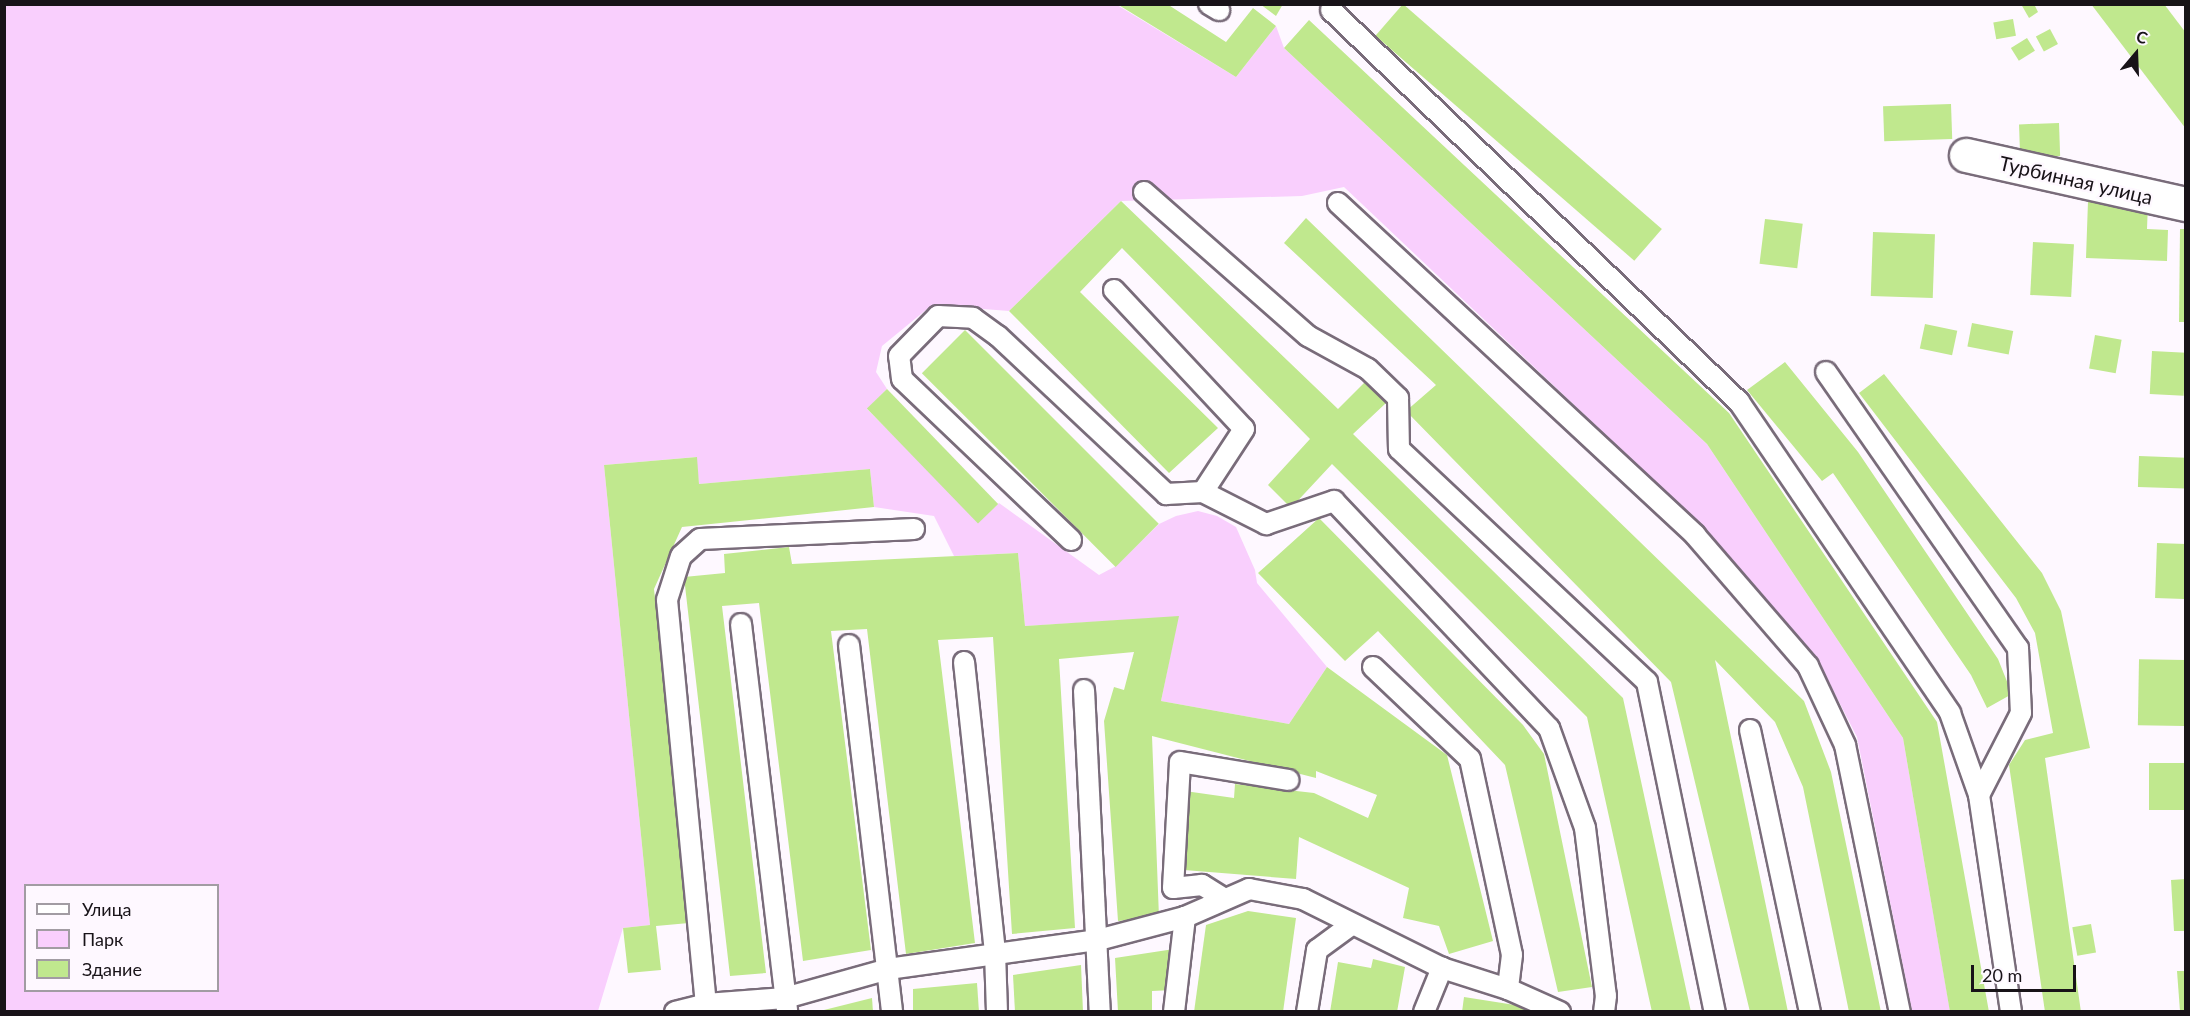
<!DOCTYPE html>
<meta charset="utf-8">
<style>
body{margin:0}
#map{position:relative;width:2190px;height:1016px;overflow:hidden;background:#fef8ff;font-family:Lato,sans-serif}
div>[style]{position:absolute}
.green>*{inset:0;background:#f9cffd}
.building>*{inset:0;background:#c0e88e;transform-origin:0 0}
.roads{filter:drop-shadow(2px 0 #796c7a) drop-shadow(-2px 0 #796c7a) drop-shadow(0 2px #796c7a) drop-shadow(0 -2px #796c7a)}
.service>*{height:20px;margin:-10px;padding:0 10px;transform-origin:10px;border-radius:10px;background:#fff}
.minor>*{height:33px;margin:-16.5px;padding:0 16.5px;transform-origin:16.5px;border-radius:16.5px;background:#fff}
span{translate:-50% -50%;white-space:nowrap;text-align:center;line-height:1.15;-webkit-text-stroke:4.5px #fef8ff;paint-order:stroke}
.street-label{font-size:20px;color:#181318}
.frame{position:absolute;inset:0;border:6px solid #181318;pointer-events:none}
.legend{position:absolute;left:24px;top:884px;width:195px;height:108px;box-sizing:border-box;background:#fef8ff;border:2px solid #a29ca3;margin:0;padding:8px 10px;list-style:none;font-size:18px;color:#181318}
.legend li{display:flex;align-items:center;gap:12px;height:30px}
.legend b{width:30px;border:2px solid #a29ca3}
.north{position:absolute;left:2106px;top:24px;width:60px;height:60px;-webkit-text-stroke:4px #fef8ff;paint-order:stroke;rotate:19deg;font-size:16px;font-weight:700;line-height:24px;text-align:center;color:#181318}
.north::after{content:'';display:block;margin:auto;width:21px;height:27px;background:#181318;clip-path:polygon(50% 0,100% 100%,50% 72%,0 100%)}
.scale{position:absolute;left:1971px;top:965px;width:105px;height:27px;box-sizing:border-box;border:3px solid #181318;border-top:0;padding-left:8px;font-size:18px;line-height:21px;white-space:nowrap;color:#181318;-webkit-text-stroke:4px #fef8ff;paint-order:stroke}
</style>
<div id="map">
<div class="green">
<div style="clip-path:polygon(evenodd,5px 4px,1117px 5px,1236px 77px,1276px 26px,1284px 48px,1707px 444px,1903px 738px,1950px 1011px,1912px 1011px,1857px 737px,1817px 659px,1700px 524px,1344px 187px,1302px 196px,1121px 201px,1009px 311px,932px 305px,882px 346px,876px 372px,887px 389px,867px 409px,979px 522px,999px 503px,1099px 575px,1116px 566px,1159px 524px,1176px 516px,1198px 511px,1217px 516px,1236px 527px,1255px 570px,1257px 583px,1327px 667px,1289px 724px,1161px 701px,1178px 617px,1025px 626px,1018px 553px,954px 556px,934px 516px,874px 507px,870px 469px,699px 484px,696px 457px,604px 465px,650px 925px,623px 928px,598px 1011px,5px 1012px,5px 4px,26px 886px,218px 886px,218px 990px,26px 990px,26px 886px)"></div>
</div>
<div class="building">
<div style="clip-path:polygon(1117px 4px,1167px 4px,1226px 42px,1253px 8px,1276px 26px,1236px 77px)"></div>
<div style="clip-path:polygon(1260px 4px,1283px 4px,1276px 16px)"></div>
<div style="left:1403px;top:4px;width:343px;height:42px;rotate:41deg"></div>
<div style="clip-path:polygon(2021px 4px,2034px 4px,2038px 12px,2029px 18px)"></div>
<div style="clip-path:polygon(2091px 4px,2164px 4px,2186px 33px,2186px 129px)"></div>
<div style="left:2013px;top:19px;width:17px;height:20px;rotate:80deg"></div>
<div style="clip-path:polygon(1309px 20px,1729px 413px,1937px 722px,1989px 1012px,1950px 1012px,1903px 738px,1707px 444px,1284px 48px)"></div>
<div style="left:2050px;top:29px;width:17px;height:16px;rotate:62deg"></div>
<div style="left:2027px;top:38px;width:15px;height:19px;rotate:58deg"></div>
<div style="left:1951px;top:104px;width:35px;height:68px;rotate:88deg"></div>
<div style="left:2059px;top:123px;width:33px;height:40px;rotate:88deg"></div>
<div style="clip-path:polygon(1121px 201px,1338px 409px,1365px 382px,1386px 403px,1353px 434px,1623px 698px,1691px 1012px,1652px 1012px,1587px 717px,1332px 464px,1291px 508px,1268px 485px,1310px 439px,1122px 248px,1080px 292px,1218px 428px,1169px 473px,1009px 311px)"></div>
<div style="clip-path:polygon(2088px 201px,2148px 203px,2147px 229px,2168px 230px,2167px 261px,2086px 258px)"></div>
<div style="clip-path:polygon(1306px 218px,1804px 701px,1831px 772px,1881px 1012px,1849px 1012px,1803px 787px,1775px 722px,1715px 660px,1788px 1012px,1750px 1012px,1671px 682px,1406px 411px,1436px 385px,1284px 243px)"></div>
<div style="left:1765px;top:219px;width:38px;height:45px;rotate:7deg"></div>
<div style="clip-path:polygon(2180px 229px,2186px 229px,2186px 322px,2179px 322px)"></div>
<div style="left:1873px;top:232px;width:62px;height:64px;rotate:2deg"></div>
<div style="left:2033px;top:242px;width:41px;height:53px;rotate:3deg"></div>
<div style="left:1972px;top:323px;width:42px;height:24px;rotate:11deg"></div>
<div style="left:1925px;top:324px;width:33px;height:25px;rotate:12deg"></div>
<div style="left:965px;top:330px;width:274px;height:61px;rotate:45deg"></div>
<div style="left:2095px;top:335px;width:27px;height:34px;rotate:10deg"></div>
<div style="left:2152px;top:351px;width:34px;height:43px;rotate:3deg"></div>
<div style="clip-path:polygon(1785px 362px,1858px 452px,1998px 659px,2012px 694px,1987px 708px,1971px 675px,1833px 473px,1822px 481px,1747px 390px)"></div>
<div style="clip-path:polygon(1884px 374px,2042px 573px,2061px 611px,2090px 748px,2045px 758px,2081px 1012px,2045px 1012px,2009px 765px,2025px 740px,2053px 733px,2035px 633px,2016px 598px,1859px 393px)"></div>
<div style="left:887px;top:389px;width:160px;height:28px;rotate:46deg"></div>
<div style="left:2139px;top:456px;width:47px;height:31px;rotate:2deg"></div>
<div style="clip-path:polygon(697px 457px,699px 484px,870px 469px,874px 507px,682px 527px,654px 589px,689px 923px,656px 926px,661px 970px,628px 973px,623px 928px,650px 925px,604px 465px)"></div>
<div style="clip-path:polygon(1319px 518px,1523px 725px,1544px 754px,1592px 987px,1558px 992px,1505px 765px,1378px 631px,1345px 661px,1258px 573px)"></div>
<div style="left:2157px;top:543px;width:29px;height:55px;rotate:2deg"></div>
<div style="clip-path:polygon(789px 547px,792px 564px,1018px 553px,1025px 626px,1179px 616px,1161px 701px,1289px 724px,1327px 667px,1447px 755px,1493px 941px,1449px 954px,1439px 926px,1403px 918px,1409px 888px,1299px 837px,1296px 879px,1184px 870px,1185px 791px,1234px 798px,1235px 784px,1314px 793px,1368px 818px,1377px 795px,1316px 771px,1316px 778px,1152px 736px,1159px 917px,1118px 921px,1104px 721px,1114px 687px,1124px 690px,1134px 652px,1059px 659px,1075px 928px,1012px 934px,993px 637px,938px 640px,975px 943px,906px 954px,867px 629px,831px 631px,871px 950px,803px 961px,759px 603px,722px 606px,766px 973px,730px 976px,684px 577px,725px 573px,724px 554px)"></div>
<div style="left:2186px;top:660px;width:66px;height:47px;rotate:91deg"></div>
<div style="left:2186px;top:763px;width:47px;height:37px;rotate:90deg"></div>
<div style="clip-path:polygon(2186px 879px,2186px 931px,2174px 931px,2171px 880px)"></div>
<div style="clip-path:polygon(1248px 911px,1296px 918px,1283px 1012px,1194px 1012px,1206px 925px)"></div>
<div style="left:2091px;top:924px;width:29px;height:19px;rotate:80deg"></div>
<div style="clip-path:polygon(1174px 949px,1173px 990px,1152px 991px,1152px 1012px,1118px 1012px,1115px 958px)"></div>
<div style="clip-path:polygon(1373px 959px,1405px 967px,1397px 1012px,1330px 1012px,1338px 962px,1371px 968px)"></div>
<div style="clip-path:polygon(1081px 965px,1083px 1012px,1015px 1012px,1013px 975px)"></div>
<div style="clip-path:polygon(2177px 971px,2186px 971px,2186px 1010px,2180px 1011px)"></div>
<div style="clip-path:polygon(977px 983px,979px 1012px,913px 1012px,913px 989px)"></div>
<div style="clip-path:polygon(1464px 997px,1527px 1007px,1526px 1012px,1462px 1012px)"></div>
<div style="clip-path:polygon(872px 998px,873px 1012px,820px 1012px,820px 1011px)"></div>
</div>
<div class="roads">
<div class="service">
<div style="left:1209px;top:4px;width:12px;rotate:31deg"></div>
<div style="left:1331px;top:10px;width:566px;rotate:43.85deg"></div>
<div style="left:1739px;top:402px;width:376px;rotate:55.8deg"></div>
<div style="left:1950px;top:713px;width:87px;rotate:70.5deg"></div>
<div style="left:1979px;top:795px;width:219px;rotate:81.6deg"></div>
<div style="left:1144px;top:192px;width:218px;rotate:41.3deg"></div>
<div style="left:1308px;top:336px;width:68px;rotate:28.8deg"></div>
<div style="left:1368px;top:369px;width:42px;rotate:44deg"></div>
<div style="left:1398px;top:398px;width:51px;rotate:88.9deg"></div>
<div style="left:1399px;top:449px;width:340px;rotate:43.2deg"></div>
<div style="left:1647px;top:682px;width:337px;rotate:78.4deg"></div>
<div style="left:1338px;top:203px;width:488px;rotate:42.9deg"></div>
<div style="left:1695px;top:535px;width:173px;rotate:49.2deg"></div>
<div style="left:1808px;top:666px;width:87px;rotate:64.9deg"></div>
<div style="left:1845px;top:745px;width:273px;rotate:78.4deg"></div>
<div style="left:1114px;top:290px;width:190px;rotate:46.9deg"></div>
<div style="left:1244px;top:429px;width:75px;rotate:123.1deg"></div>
<div style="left:1203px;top:492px;width:71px;rotate:26.9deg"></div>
<div style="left:1266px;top:524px;width:72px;rotate:-18.7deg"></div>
<div style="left:1334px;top:501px;width:313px;rotate:46.6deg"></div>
<div style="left:1549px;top:728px;width:106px;rotate:70.2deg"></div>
<div style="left:1585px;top:828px;width:169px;rotate:82.9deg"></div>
<div style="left:1606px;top:996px;width:16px;rotate:97deg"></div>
<div style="left:1826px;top:372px;width:336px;rotate:55.2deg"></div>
<div style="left:2018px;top:648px;width:65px;rotate:87.4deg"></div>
<div style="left:2021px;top:713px;width:92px;rotate:117.1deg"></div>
<div style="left:914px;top:529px;width:214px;rotate:177.3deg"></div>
<div style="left:700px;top:539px;width:25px;rotate:138deg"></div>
<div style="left:681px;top:556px;width:46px;rotate:107.7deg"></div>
<div style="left:667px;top:600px;width:406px;rotate:84.5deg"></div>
<div style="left:706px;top:1004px;width:79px;rotate:-4.3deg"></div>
<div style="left:785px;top:998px;width:107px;rotate:-15.7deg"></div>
<div style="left:888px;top:969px;width:212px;rotate:-7.9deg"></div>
<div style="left:1098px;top:940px;width:90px;rotate:-14.8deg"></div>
<div style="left:1185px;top:917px;width:70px;rotate:-23.6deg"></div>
<div style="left:1249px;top:889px;width:55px;rotate:10.5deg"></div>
<div style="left:1303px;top:899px;width:155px;rotate:26.4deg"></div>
<div style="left:1442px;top:968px;width:69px;rotate:17.7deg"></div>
<div style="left:1508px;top:989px;width:57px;rotate:23.9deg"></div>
<div style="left:1071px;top:540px;width:233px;rotate:-136.4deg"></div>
<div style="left:902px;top:379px;width:23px;rotate:-97deg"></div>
<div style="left:899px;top:356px;width:56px;rotate:-45.7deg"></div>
<div style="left:938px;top:316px;width:35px;rotate:3deg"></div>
<div style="left:973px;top:318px;width:31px;rotate:36deg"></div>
<div style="left:998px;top:336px;width:231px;rotate:43.2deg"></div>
<div style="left:1166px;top:494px;width:37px;rotate:-3deg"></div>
<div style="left:741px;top:624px;width:391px;rotate:83.2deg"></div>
<div style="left:849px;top:645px;width:370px;rotate:83.3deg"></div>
<div style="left:964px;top:662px;width:292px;rotate:83.9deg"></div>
<div style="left:995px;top:952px;width:60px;rotate:88.1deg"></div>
<div style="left:1373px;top:667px;width:134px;rotate:43.5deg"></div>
<div style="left:1470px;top:759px;width:200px;rotate:77.9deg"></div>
<div style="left:1512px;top:955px;width:34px;rotate:97deg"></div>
<div style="left:1084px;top:690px;width:322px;rotate:87.2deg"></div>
<div style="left:1750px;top:730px;width:288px;rotate:78deg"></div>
<div style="left:1223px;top:898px;width:25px;rotate:-148deg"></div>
<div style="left:1202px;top:885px;width:29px;rotate:174deg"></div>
<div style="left:1173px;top:888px;width:126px;rotate:-86.8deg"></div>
<div style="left:1180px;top:762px;width:110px;rotate:9.4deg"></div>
<div style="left:675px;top:1012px;width:32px;rotate:-14deg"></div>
<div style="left:1174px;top:1012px;width:96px;rotate:-83.4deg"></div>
<div style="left:1307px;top:1012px;width:63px;rotate:-80.8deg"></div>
<div style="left:1317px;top:950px;width:42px;rotate:-36.3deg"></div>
<div style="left:1424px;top:1012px;width:48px;rotate:-67.8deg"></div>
</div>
<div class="minor">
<div style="left:1966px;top:155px;width:225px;rotate:12.6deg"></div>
</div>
</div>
<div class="street-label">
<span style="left:2076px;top:180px;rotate:13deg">Турбинная улица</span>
</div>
<div class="frame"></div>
<ul class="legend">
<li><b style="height:8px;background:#fff"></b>Улица</li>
<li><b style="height:16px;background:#f9cffd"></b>Парк</li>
<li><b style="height:16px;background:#c0e88e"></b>Здание</li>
</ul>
<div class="north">С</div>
<div class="scale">20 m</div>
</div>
